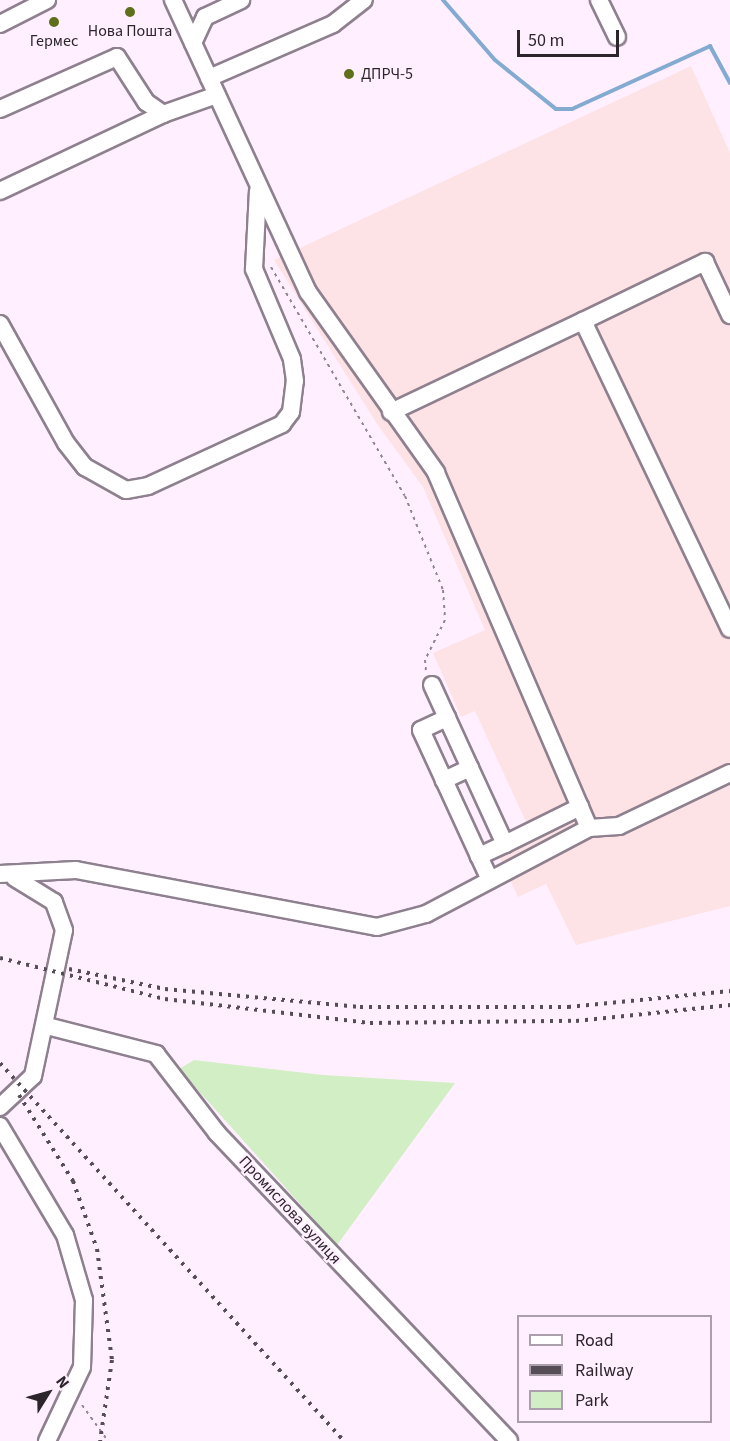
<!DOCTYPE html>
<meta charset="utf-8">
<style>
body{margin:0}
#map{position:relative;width:730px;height:1441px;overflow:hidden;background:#ffefff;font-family:"Source Sans 3",sans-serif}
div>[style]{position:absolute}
.industrial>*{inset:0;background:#fee3e6}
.green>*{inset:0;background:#d2eec4}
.stream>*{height:4px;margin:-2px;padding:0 2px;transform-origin:2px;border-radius:2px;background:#83abd1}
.path>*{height:2px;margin-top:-1px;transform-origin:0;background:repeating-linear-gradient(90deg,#908590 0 3px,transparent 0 7.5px)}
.roads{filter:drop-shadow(2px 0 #8e808e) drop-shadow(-2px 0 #8e808e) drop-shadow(0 2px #8e808e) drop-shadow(0 -2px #8e808e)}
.minor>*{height:16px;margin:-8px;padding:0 8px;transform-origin:8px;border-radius:8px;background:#fff}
.rail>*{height:4px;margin-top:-2px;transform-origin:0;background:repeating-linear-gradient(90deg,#564e56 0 3px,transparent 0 9px)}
.dots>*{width:16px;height:16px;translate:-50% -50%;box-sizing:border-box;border:3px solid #ffefff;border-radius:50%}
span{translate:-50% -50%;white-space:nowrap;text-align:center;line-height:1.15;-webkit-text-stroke:4.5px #ffefff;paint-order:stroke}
.poi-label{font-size:16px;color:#2c262c}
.left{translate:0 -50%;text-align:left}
.street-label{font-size:16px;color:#2c262c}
.legend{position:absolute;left:517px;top:1315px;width:195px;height:108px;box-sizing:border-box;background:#ffefff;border:2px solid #ab9fab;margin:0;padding:8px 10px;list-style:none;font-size:18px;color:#2c262c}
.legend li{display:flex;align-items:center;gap:12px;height:30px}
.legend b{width:30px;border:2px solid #ab9fab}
.north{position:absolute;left:18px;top:1363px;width:60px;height:60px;-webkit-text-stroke:4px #ffefff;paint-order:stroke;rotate:53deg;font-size:16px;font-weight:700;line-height:24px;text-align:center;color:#2c262c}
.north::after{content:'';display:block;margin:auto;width:21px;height:27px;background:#2c262c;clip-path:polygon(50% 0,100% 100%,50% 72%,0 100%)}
.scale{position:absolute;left:517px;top:30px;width:102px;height:27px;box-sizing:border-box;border:3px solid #2c262c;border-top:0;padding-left:8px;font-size:18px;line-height:21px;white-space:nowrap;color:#2c262c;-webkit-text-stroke:4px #ffefff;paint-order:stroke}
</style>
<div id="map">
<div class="industrial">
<div style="clip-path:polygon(691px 66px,730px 153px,730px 906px,576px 945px,546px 884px,518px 897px,498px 854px,532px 835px,475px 711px,461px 717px,433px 653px,485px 630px,423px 487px,377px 424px,274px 260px)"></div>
</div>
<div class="green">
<div style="clip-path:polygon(194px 1060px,323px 1075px,455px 1083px,337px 1245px,179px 1069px)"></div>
</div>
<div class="stream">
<div style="left:443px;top:0;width:79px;rotate:49.1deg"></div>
<div style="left:495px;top:60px;width:78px;rotate:38.8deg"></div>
<div style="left:556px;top:109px;width:16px"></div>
<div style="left:572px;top:109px;width:152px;rotate:-24.5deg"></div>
<div style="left:710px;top:46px;width:42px;rotate:61.6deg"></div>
</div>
<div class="path">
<div style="left:271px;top:267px;width:265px;rotate:59.7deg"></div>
<div style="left:405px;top:496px;width:101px;rotate:68deg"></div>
<div style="left:443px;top:590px;width:30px;rotate:86deg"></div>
<div style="left:445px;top:620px;width:45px;rotate:116.6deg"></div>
<div style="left:425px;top:660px;width:12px;rotate:85deg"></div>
<div style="left:82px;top:1405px;width:44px;rotate:54.2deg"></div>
</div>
<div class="roads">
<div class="minor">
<div style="left:599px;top:0;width:41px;rotate:64.1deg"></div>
<div style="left:0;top:24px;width:53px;rotate:-27.1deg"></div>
<div style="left:193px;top:43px;width:29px;rotate:-65deg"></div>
<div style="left:205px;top:17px;width:40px;rotate:-25deg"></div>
<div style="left:209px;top:78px;width:135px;rotate:-23.5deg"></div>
<div style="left:333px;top:24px;width:39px;rotate:-38deg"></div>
<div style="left:0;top:109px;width:128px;rotate:-24deg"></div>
<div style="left:117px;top:57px;width:54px;rotate:57.2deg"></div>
<div style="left:146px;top:102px;width:21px;rotate:35deg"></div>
<div style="left:163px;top:114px;width:57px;rotate:-19.4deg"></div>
<div style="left:0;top:191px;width:180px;rotate:-25.3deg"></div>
<div style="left:583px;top:321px;width:136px;rotate:-25.8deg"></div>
<div style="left:705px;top:262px;width:59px;rotate:64.7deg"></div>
<div style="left:0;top:324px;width:136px;rotate:61deg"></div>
<div style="left:66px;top:443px;width:31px;rotate:52deg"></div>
<div style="left:85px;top:467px;width:47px;rotate:29.3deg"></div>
<div style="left:126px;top:490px;width:22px;rotate:-10deg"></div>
<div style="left:148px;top:486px;width:148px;rotate:-24.8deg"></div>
<div style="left:282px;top:424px;width:15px;rotate:-53deg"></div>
<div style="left:291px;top:412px;width:31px;rotate:-83deg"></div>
<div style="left:295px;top:381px;width:22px;rotate:-98deg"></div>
<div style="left:292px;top:359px;width:98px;rotate:-112.9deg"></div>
<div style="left:254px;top:269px;width:78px;rotate:-87.1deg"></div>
<div style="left:391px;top:412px;width:212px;rotate:-25.4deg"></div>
<div style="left:583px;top:321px;width:341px;rotate:64.5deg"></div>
<div style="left:432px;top:685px;width:91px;rotate:65.4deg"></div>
<div style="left:470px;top:768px;width:29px;rotate:155deg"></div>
<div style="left:444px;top:780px;width:55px;rotate:-114.7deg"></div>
<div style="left:421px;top:730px;width:29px;rotate:-25deg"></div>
<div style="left:470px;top:768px;width:84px;rotate:65.3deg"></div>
<div style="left:505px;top:844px;width:29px;rotate:155deg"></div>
<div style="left:444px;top:780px;width:110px;rotate:65.3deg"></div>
<div style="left:589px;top:828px;width:30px;rotate:-4deg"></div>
<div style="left:619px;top:826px;width:123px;rotate:-25.5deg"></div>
<div style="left:505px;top:844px;width:84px;rotate:-26.3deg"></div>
<div style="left:0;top:874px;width:76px;rotate:-3deg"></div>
<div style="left:76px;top:870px;width:306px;rotate:10.7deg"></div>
<div style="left:377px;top:927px;width:51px;rotate:-14.9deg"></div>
<div style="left:426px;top:914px;width:184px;rotate:-27.8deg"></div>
<div style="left:589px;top:828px;width:387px;rotate:-113.3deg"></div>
<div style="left:436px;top:472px;width:221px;rotate:-125.4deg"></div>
<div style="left:308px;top:292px;width:322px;rotate:-114.8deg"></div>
<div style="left:47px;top:1026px;width:113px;rotate:14.4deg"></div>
<div style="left:156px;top:1054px;width:100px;rotate:52.3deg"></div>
<div style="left:217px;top:1133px;width:424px;rotate:46.5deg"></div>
<div style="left:0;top:1107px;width:45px;rotate:-43.2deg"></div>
<div style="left:33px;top:1076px;width:149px;rotate:-78deg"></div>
<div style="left:64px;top:930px;width:30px;rotate:-110deg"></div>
<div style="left:54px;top:902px;width:46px;rotate:-148.4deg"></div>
<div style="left:0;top:1126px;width:127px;rotate:59.2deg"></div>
<div style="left:65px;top:1235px;width:68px;rotate:73.7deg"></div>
<div style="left:84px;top:1300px;width:67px;rotate:91.7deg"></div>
<div style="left:82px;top:1367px;width:82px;rotate:115.3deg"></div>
</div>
</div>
<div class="rail">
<div style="left:0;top:958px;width:170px;rotate:14deg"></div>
<div style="left:165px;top:999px;width:206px;rotate:6.7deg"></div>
<div style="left:370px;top:1023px;width:206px;rotate:-0.6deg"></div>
<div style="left:576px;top:1021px;width:155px;rotate:-5.9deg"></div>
<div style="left:69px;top:969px;width:98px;rotate:11.8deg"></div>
<div style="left:165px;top:989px;width:196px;rotate:5.3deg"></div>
<div style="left:360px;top:1007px;width:208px"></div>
<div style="left:568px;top:1007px;width:163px;rotate:-5.6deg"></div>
<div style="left:0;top:1063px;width:511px;rotate:47.7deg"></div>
<div style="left:19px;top:1095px;width:102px;rotate:57.9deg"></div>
<div style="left:73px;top:1181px;width:72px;rotate:70.6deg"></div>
<div style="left:97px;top:1249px;width:112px;rotate:82.3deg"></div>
<div style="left:112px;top:1360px;width:82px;rotate:98.4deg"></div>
</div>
<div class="dots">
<div style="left:130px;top:12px;background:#606f1a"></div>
<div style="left:54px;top:22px;background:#606f1a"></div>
<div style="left:349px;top:74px;background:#606f1a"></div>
</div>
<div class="poi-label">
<span style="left:130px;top:31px">Нова Пошта</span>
<span style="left:54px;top:41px">Гермес</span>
<span class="left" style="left:361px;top:74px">ДПРЧ-5</span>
</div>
<div class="street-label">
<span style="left:290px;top:1210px;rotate:47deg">Промислова вулиця</span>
</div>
<ul class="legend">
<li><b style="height:8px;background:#fff"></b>Road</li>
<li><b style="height:8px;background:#564e56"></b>Railway</li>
<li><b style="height:16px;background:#d2eec4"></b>Park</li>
</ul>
<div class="north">N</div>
<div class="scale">50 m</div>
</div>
